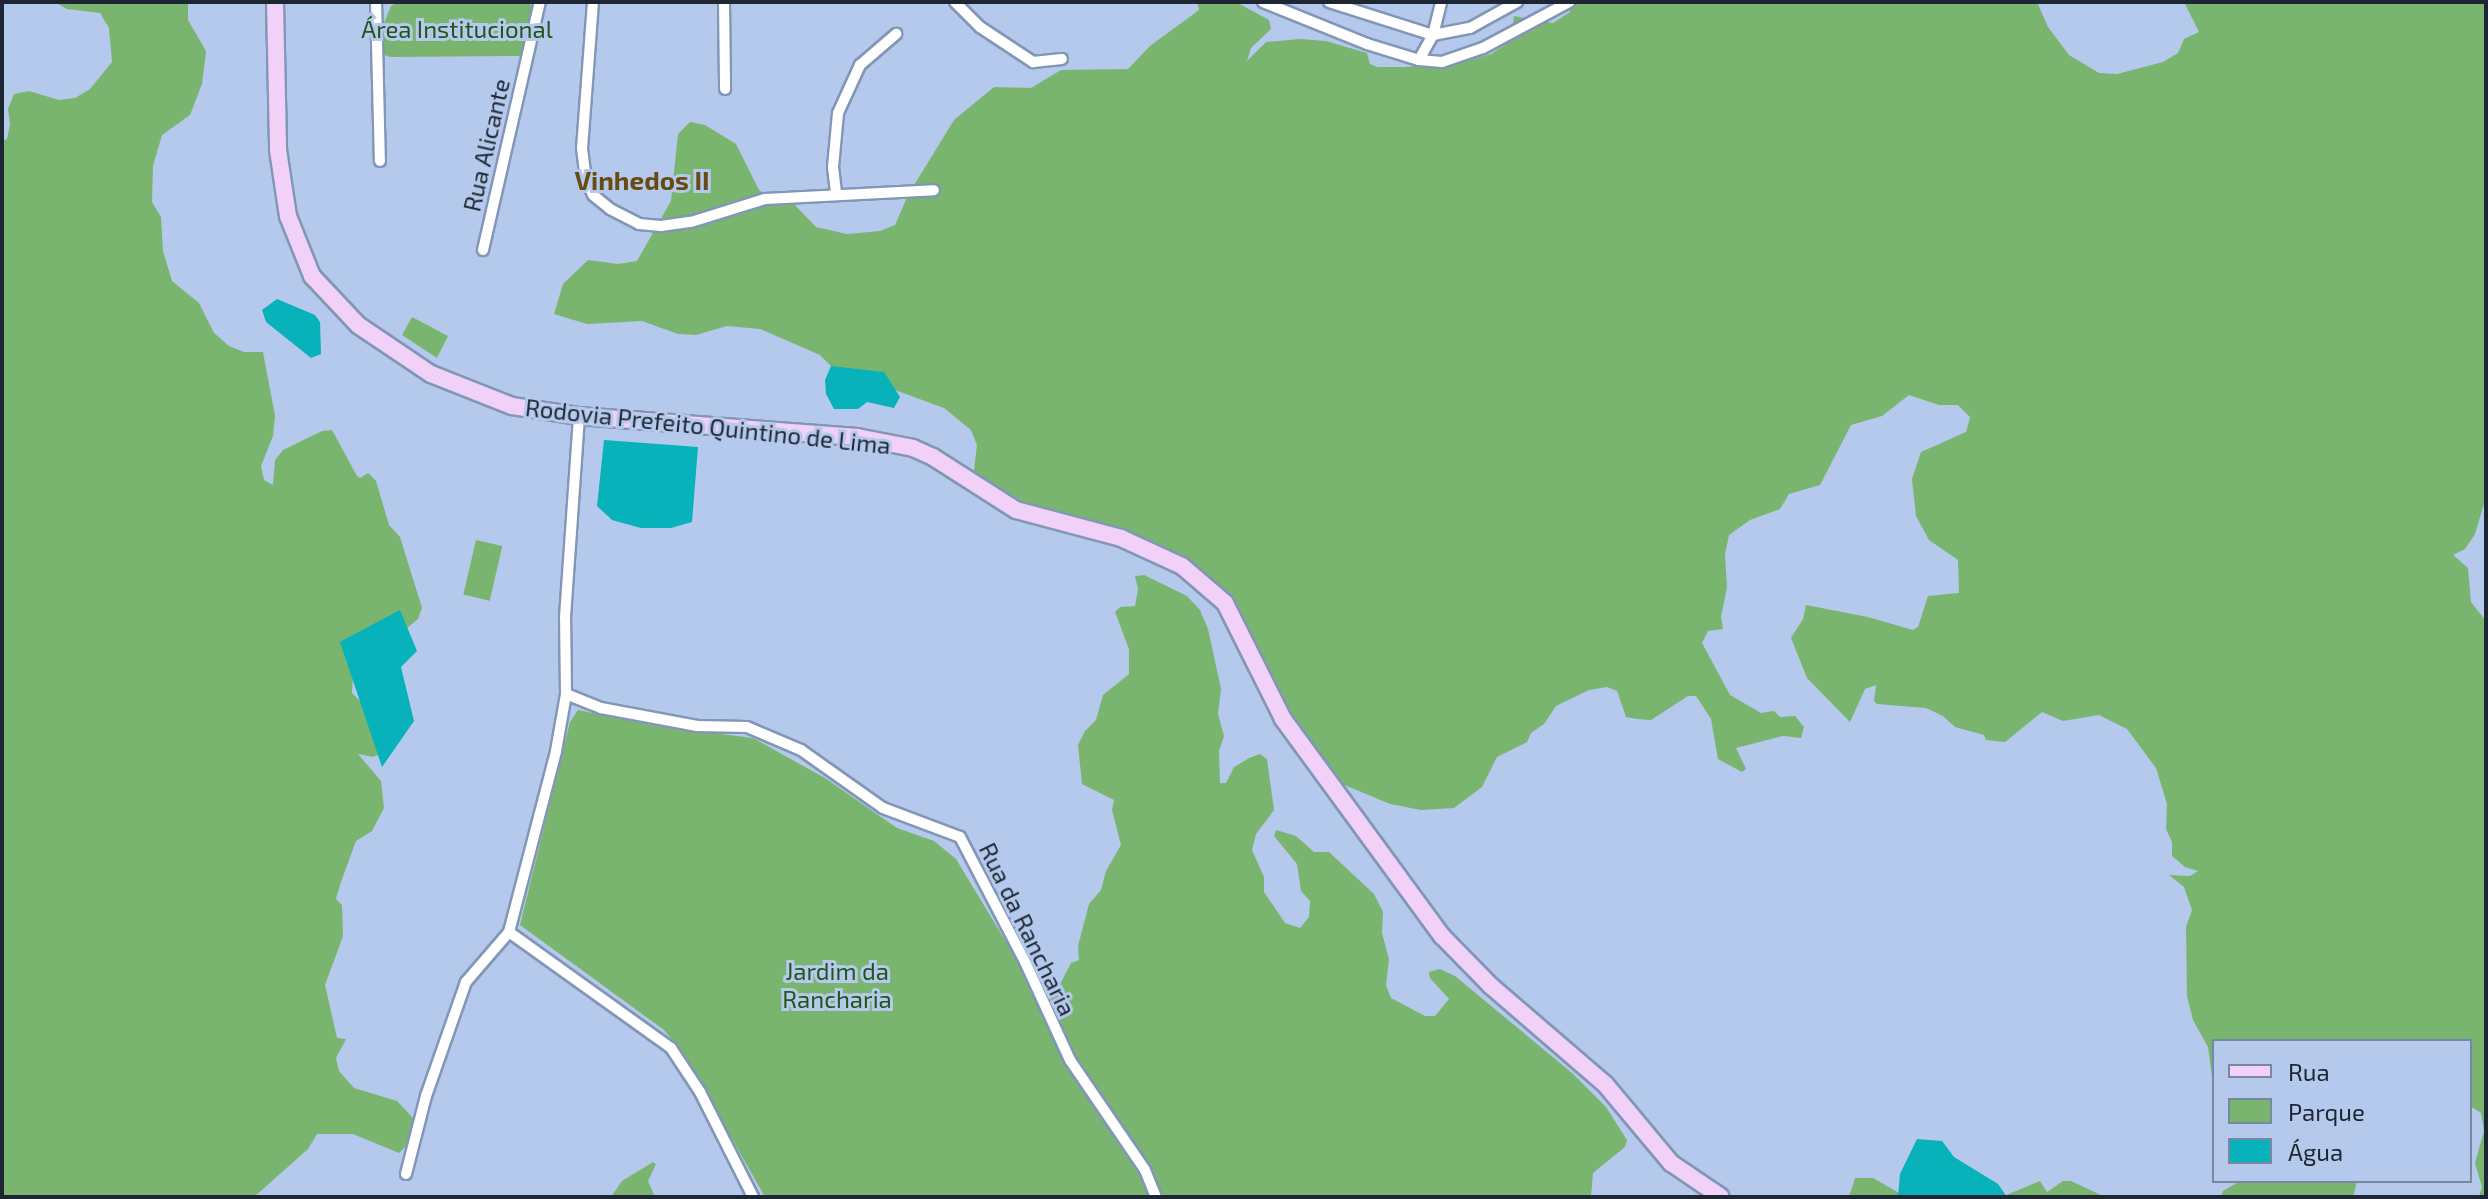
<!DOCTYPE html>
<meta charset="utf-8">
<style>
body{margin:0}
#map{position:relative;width:2488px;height:1199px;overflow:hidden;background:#b4c9ec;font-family:"Exo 2",sans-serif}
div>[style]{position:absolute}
.green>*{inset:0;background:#79b56e;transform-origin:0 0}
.water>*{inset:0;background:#07b2ba}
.roads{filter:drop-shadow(2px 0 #8296b7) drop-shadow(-2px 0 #8296b7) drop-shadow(0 2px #8296b7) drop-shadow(0 -2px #8296b7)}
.street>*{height:10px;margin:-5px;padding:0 5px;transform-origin:5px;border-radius:5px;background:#fff}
.primary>*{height:16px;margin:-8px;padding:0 8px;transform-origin:8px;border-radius:8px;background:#f1d1f7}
span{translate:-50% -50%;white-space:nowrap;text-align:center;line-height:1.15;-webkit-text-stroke:6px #b4c9ec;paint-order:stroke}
.park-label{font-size:24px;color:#235519}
.street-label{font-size:24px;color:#1e2633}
.neighbourhood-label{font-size:26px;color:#674b12;font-weight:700}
.frame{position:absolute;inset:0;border:4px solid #1e2633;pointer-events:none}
.legend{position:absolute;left:2212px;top:1039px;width:260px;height:144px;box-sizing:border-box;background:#b4c9ec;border:2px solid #7888a2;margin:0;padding:10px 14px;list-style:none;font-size:24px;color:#1e2633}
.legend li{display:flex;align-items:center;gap:16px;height:40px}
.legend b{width:40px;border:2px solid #7888a2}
</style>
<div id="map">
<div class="green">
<div style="clip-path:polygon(55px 2px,188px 2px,188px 20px,206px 51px,202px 84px,190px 115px,162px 135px,153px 166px,152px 202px,161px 217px,163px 251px,172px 281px,199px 303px,214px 333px,229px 346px,244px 352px,263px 352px,275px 416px,273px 436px,261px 466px,264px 480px,273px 485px,275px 460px,283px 450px,322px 431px,332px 430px,357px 476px,360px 478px,368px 473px,376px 481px,389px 525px,400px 537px,422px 608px,418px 619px,397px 636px,354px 656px,352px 693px,365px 706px,382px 753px,373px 757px,358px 754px,381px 781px,384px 808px,372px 831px,356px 841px,341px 882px,336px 899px,342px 905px,343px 936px,325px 985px,337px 1038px,346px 1039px,336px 1058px,339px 1071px,354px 1088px,397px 1101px,413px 1118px,411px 1141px,399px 1153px,353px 1134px,317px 1134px,308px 1149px,254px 1197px,2px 1197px,2px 141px,7px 139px,10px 124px,8px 109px,14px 94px,29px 91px,59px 100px,75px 98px,90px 89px,112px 62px,109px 28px,100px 13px,67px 9px)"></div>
<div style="clip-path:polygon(398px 2px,530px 2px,532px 12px,521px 56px,391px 57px,384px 55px,384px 23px,391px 6px)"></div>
<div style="clip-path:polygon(1197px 2px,1236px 2px,1269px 20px,1271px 29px,1251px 48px,1247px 61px,1266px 42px,1300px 39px,1326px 41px,1367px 53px,1370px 64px,1377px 67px,1405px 67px,1462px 62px,1491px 54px,1505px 45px,1512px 34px,1514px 16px,1553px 23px,1570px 12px,1569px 2px,2037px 2px,2048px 27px,2069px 55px,2099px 73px,2117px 74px,2163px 62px,2178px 53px,2184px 39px,2199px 32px,2184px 2px,2486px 2px,2486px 497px,2475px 534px,2465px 549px,2453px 555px,2468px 568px,2471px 602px,2486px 621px,2486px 1197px,2479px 1197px,2482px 1187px,2475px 1163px,2484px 1131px,2481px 1113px,2470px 1106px,2470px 1041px,2214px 1041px,2214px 1092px,2208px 1047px,2193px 1020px,2187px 996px,2186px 927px,2192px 910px,2184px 887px,2169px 875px,2190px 876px,2198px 871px,2185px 867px,2172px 856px,2172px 842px,2166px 829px,2167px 804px,2156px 768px,2127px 729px,2099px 715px,2063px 721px,2042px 712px,2005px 742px,1986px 740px,1984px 735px,1955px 727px,1943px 716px,1926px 708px,1877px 704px,1874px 701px,1876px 685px,1865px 689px,1850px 722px,1807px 678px,1791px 638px,1803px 619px,1806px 605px,1868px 617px,1913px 630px,1918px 627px,1928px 596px,1959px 593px,1958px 560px,1929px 540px,1916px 516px,1912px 479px,1921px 452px,1966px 432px,1970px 417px,1958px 405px,1939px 405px,1909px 395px,1882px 416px,1851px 425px,1820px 485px,1789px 494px,1780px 509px,1750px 520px,1729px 535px,1725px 554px,1727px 587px,1721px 617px,1723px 629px,1708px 631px,1702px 643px,1730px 695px,1761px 713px,1774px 711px,1780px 717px,1795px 716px,1804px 727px,1801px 738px,1783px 736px,1736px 748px,1746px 769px,1742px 772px,1718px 759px,1711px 719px,1696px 696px,1688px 696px,1651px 720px,1637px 719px,1626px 717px,1617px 691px,1607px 687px,1589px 690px,1556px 706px,1544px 724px,1531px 733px,1527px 742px,1497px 757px,1482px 787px,1454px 808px,1421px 810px,1390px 804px,1335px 781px,1284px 719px,1242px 623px,1191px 573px,1019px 506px,973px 478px,977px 445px,971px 430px,944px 408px,832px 367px,820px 355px,760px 329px,727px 326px,696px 335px,678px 334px,642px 321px,587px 324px,554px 314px,563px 284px,588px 260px,618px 264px,637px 261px,671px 201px,678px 134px,690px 122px,705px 125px,736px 144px,759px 190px,774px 199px,792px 202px,816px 227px,847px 234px,880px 231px,895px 225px,908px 195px,954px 120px,994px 87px,1031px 88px,1061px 70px,1128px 69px,1150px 46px,1199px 10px)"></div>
<div style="clip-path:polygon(412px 317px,448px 336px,437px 358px,402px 335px)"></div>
<div style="left:476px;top:540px;width:27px;height:56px;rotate:13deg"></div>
<div style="clip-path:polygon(1144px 575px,1187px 596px,1200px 610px,1208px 629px,1221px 689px,1218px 714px,1224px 736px,1219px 751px,1220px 783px,1226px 783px,1234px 767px,1249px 758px,1260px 754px,1267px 759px,1274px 810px,1256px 834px,1252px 850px,1264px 877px,1264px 892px,1285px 923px,1300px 928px,1309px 917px,1310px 901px,1301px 891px,1297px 864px,1274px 836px,1276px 830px,1296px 836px,1314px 852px,1329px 852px,1374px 894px,1383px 912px,1382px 933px,1389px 959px,1386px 985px,1391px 998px,1425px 1016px,1435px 1016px,1449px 999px,1430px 978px,1429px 972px,1440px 969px,1455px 976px,1572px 1073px,1606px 1107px,1627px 1140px,1625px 1147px,1593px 1173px,1591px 1197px,765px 1197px,687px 1059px,664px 1030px,520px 925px,570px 722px,578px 710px,657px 726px,753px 738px,825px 778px,897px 828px,934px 841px,956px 859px,1029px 980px,1045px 982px,1048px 993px,1055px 994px,1071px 963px,1079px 960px,1078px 946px,1089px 904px,1101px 890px,1106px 871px,1121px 845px,1112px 810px,1114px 800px,1082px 784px,1078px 745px,1085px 731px,1096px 720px,1103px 695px,1129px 674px,1129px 649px,1115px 612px,1120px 607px,1135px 606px,1138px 589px,1135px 576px)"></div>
<div style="clip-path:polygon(653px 1162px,656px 1164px,648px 1181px,655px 1197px,611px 1197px,622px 1181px)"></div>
<div style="clip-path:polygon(1855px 1178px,1873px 1178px,1906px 1197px,1849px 1197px)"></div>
<div style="clip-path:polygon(2040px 1181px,2047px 1192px,2063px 1181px,2071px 1181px,2105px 1197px,2004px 1196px)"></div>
<div style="clip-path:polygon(2240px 1181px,2357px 1181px,2353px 1197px,2221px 1197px,2223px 1191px)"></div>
</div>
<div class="water">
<div style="clip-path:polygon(277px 299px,315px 315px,320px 322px,321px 354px,311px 358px,266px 322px,262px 310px)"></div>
<div style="clip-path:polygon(831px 366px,884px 372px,900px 397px,894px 408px,867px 402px,858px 409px,834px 409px,826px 394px,825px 380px)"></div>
<div style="clip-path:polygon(604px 440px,698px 447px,692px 522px,671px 528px,641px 528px,612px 520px,597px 506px)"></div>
<div style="clip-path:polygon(400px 610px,417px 651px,401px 667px,414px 721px,382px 767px,340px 642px)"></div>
<div style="clip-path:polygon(1917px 1139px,1942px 1141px,1954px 1157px,1998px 1184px,2007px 1197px,1898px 1197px,1900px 1174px)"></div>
</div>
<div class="roads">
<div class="street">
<div style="left:376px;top:2px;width:159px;rotate:88.6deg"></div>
<div style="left:593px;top:2px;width:146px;rotate:94.3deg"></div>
<div style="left:582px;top:148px;width:31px;rotate:83deg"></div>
<div style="left:586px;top:179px;width:17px;rotate:66deg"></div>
<div style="left:593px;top:195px;width:22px;rotate:39deg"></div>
<div style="left:610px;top:209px;width:33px;rotate:27deg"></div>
<div style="left:639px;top:224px;width:22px;rotate:5deg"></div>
<div style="left:661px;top:226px;width:30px;rotate:-8deg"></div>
<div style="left:691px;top:222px;width:77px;rotate:-17.3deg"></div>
<div style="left:765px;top:199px;width:169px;rotate:-3deg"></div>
<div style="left:724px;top:2px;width:87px;rotate:89.3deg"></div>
<div style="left:955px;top:2px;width:35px;rotate:45deg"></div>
<div style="left:980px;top:27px;width:64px;rotate:33.4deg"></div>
<div style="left:1033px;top:62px;width:29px;rotate:-6deg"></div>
<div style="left:1263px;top:2px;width:112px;rotate:22deg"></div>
<div style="left:1367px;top:44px;width:54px;rotate:17.1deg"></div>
<div style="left:1419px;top:60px;width:23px;rotate:5deg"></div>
<div style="left:1442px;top:62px;width:43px;rotate:-18.9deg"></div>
<div style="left:1483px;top:48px;width:98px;rotate:-28.1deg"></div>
<div style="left:1329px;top:2px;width:109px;rotate:17.6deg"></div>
<div style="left:1433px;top:35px;width:38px;rotate:-11deg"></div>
<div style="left:1470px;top:28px;width:54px;rotate:-29deg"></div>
<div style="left:1419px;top:60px;width:29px;rotate:-61deg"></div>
<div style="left:1433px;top:35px;width:34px;rotate:-76deg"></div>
<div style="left:836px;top:192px;width:25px;rotate:-97deg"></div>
<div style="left:833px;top:167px;width:54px;rotate:-84.7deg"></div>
<div style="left:838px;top:113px;width:53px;rotate:-65.4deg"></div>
<div style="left:860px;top:65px;width:48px;rotate:-40.7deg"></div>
<div style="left:483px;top:250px;width:254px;rotate:-77.1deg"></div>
<div style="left:566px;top:694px;width:38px;rotate:22deg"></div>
<div style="left:601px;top:708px;width:98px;rotate:10.6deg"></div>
<div style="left:697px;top:726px;width:50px;rotate:1.1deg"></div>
<div style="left:747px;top:727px;width:59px;rotate:23.1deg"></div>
<div style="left:801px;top:750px;width:100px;rotate:35.3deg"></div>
<div style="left:883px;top:808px;width:82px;rotate:20.6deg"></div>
<div style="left:960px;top:837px;width:143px;rotate:62.5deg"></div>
<div style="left:1026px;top:964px;width:106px;rotate:65.4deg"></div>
<div style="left:1070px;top:1060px;width:133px;rotate:55.7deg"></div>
<div style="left:1145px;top:1170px;width:29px;rotate:68deg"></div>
<div style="left:509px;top:932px;width:199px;rotate:35.6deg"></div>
<div style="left:671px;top:1048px;width:53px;rotate:56.6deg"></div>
<div style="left:700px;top:1092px;width:118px;rotate:63.2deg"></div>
<div style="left:406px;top:1174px;width:81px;rotate:-75.6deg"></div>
<div style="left:426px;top:1096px;width:121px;rotate:-70.7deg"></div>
<div style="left:466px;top:982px;width:66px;rotate:-49.3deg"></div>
<div style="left:509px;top:932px;width:187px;rotate:-75.4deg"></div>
<div style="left:556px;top:751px;width:58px;rotate:-80deg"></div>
<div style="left:566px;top:694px;width:77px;rotate:-90.7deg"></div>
<div style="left:565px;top:617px;width:201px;rotate:-86deg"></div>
</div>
<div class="primary">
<div style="left:275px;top:2px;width:148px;rotate:88.8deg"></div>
<div style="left:278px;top:150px;width:67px;rotate:81.4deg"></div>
<div style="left:288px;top:216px;width:65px;rotate:68.2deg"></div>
<div style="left:312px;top:276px;width:67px;rotate:46.8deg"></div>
<div style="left:358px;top:325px;width:88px;rotate:33.9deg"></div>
<div style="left:431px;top:374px;width:87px;rotate:21.6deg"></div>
<div style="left:512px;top:406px;width:68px;rotate:8.5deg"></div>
<div style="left:579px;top:416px;width:279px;rotate:4.3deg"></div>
<div style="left:857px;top:437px;width:57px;rotate:11.1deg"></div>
<div style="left:913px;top:448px;width:22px;rotate:24deg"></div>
<div style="left:933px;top:457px;width:98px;rotate:32.6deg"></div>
<div style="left:1016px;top:510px;width:109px;rotate:14.9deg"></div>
<div style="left:1121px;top:538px;width:67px;rotate:24.7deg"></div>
<div style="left:1182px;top:566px;width:57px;rotate:40.7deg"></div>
<div style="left:1225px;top:603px;width:130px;rotate:63.4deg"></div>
<div style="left:1283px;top:719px;width:269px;rotate:53.8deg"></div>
<div style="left:1442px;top:936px;width:70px;rotate:45.6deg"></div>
<div style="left:1491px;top:986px;width:150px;rotate:40.7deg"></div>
<div style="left:1605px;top:1084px;width:103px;rotate:50.1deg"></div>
<div style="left:1671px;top:1163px;width:60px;rotate:34.2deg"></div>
</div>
</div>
<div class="park-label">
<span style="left:457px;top:29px">Área Institucional</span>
<span style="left:837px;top:985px">Jardim da<br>Rancharia</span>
</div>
<div class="street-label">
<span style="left:486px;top:145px;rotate:-77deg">Rua Alicante</span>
<span style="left:708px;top:426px;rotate:6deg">Rodovia Prefeito Quintino de Lima</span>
<span style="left:1028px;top:929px;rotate:64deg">Rua da Rancharia</span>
</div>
<div class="neighbourhood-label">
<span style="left:642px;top:180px">Vinhedos II</span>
</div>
<div class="frame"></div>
<ul class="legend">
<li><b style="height:10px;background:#f1d1f7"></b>Rua</li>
<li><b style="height:22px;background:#79b56e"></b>Parque</li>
<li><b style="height:22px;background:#07b2ba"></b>Água</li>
</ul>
</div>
